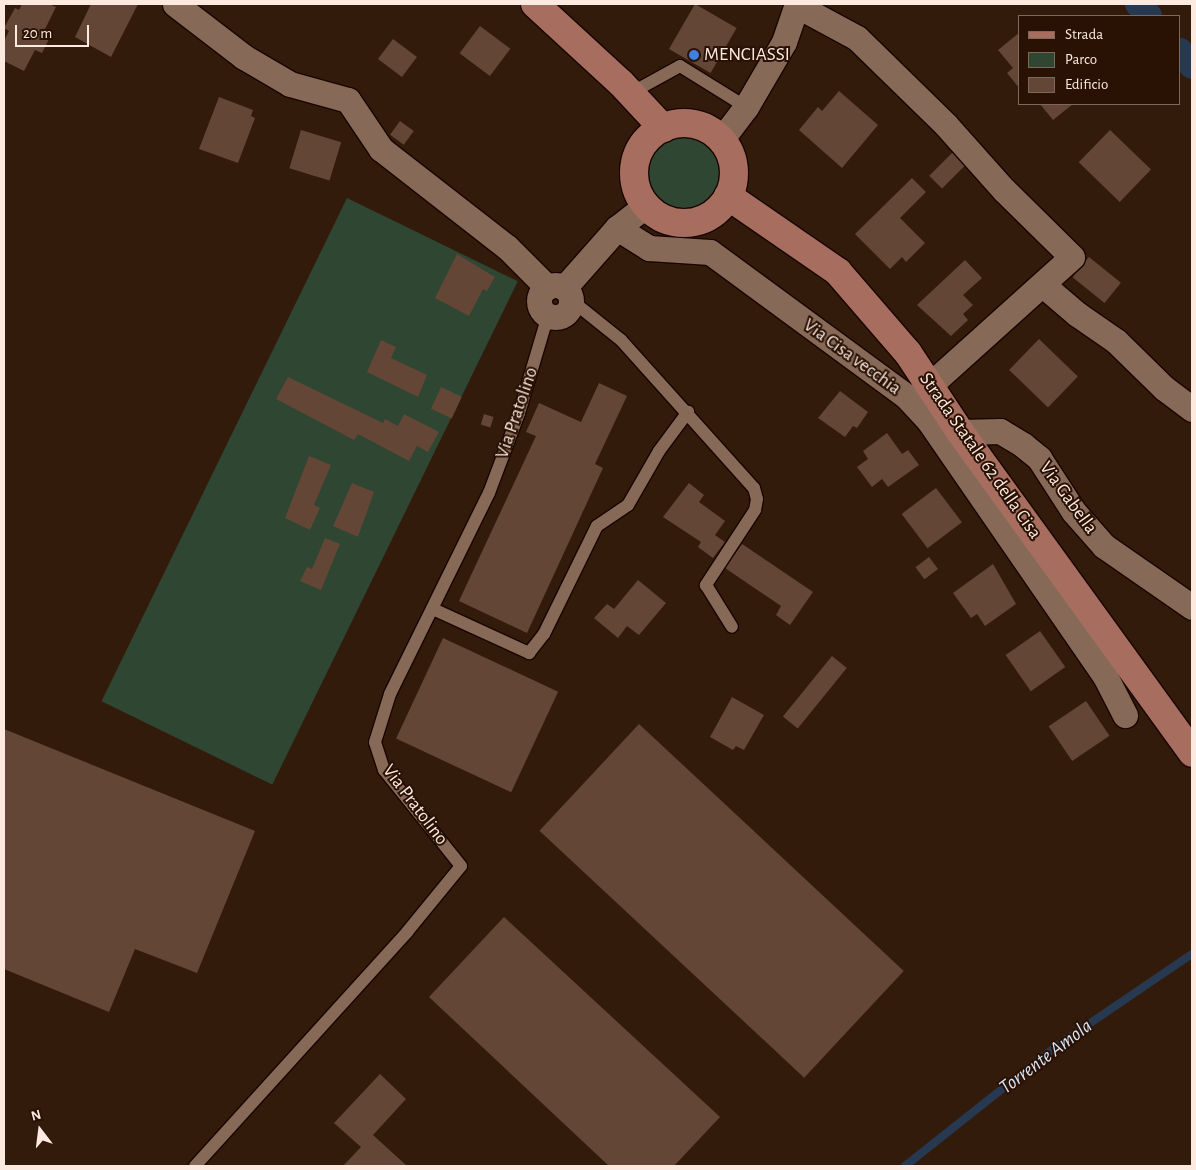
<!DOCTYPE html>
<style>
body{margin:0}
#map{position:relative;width:1196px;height:1170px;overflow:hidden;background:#331b0c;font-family:"Alegreya Sans",sans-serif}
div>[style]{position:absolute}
.green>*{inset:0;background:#2e4632;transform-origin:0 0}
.round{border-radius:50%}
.stream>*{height:8px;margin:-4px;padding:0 4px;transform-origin:4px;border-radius:4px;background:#263950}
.canal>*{height:26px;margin:-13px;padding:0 13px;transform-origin:13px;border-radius:13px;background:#263950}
.building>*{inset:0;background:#634635;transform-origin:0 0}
.roads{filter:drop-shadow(1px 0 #190500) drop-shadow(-1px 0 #190500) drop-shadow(0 1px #190500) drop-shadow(0 -1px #190500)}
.service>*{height:12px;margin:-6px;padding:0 6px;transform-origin:6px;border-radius:6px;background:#876958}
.minor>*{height:25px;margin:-12.5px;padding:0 12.5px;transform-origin:12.5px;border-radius:12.5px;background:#876958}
.minor>.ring{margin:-12.5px;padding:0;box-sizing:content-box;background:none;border:25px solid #876958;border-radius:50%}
.primary>*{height:28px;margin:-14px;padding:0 14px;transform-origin:14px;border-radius:14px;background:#a76e60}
.primary>.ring{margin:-14px;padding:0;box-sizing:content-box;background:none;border:28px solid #a76e60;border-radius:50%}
.dots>*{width:14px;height:14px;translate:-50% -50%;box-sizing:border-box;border:2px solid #291104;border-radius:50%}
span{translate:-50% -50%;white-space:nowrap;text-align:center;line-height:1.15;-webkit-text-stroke:4px #291104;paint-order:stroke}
.poi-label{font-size:19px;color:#fceae1}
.left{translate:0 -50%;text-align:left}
.street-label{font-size:19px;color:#fceae1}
.water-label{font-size:20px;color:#d7e6f9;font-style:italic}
.frame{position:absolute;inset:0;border:5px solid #fceae1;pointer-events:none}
.legend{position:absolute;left:1018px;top:15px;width:162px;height:90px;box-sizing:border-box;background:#291104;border:1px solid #7d685c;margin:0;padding:6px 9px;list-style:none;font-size:15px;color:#fceae1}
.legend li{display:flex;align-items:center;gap:10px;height:25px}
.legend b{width:25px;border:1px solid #7d685c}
.north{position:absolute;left:15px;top:1105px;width:50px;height:50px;-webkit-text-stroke:4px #291104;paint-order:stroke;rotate:345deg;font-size:14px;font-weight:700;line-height:20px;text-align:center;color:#fceae1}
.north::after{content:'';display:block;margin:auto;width:18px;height:22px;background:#fceae1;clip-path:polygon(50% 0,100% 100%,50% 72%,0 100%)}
.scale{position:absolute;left:15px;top:25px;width:74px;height:22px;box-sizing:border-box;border:2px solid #fceae1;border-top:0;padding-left:6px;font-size:15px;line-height:18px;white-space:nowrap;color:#fceae1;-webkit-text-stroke:4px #291104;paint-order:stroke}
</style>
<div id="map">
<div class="green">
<div class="round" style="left:636px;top:125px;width:96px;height:96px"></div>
<div style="left:347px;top:198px;width:190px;height:560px;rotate:26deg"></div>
</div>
<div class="stream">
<div style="left:905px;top:1166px;width:191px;rotate:-38.4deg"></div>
<div style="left:1055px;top:1047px;width:166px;rotate:-34.2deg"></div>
</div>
<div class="canal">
<div style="left:1138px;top:4px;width:16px;rotate:47deg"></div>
<div style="left:1180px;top:51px;width:19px;rotate:51deg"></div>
</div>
<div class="building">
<div style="clip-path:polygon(22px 4px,49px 4px,56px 7px,44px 31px,51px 35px,42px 53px,35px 50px,24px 71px,4px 61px,4px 41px,9px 31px,4px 28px,15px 8px,19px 10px)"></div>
<div style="clip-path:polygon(91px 4px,138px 4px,111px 57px,75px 37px)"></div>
<div style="left:695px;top:4px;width:48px;height:52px;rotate:30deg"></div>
<div style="left:480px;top:26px;width:38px;height:34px;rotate:37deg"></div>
<div style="clip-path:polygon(1020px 32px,1020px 89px,1007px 73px,1013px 68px,998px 50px)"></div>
<div style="left:393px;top:39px;width:30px;height:25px;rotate:37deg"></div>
<div style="clip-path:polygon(839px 91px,878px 125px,842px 168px,799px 130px,818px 107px,822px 111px)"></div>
<div style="clip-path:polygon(219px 97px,253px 110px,251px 116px,255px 118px,238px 163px,199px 149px)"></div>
<div style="clip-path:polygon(1040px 104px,1073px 104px,1053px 120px)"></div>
<div style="left:400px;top:121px;width:17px;height:17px;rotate:36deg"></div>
<div style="left:301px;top:130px;width:42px;height:40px;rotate:17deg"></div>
<div style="left:1110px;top:130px;width:57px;height:45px;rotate:44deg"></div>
<div style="left:954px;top:151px;width:18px;height:35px;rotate:45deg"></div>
<div style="clip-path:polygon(912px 178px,926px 192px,900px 218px,925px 243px,906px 262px,902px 257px,890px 269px,855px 234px)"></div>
<div style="clip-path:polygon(457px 254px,495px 277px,487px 291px,483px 289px,469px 316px,435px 298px)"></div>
<div style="left:1089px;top:257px;width:41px;height:26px;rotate:39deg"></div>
<div style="clip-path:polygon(965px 260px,982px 278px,963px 295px,973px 305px,963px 314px,968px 320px,951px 336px,917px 305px)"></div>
<div style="left:1039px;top:339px;width:54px;height:43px;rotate:44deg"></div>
<div style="clip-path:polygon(381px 340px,396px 347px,391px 358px,427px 375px,418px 397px,367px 372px)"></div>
<div style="clip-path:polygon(288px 377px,383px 423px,385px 419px,398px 426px,404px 414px,439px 432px,428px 452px,417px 446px,409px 461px,358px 434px,354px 440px,276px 399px)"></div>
<div style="clip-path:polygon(599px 383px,627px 396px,595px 464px,603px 468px,527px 633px,459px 601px,536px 436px,526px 432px,539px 403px,581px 422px)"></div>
<div style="left:441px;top:387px;width:23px;height:24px;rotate:25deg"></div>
<div style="clip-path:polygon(840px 391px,868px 412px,857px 428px,853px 426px,845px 437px,818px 418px)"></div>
<div style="left:484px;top:414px;width:10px;height:11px;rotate:17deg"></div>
<div style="clip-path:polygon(887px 433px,902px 454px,908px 450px,919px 465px,888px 487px,882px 479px,872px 487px,857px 467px,868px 459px,863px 451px)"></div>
<div style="clip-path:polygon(309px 456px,331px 465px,314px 505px,320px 508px,310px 530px,285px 518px)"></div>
<div style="clip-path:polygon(352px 483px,374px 492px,358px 537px,333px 526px)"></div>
<div style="clip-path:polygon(689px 483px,704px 495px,699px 502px,725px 521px,715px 535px,725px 542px,713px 558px,698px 547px,701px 542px,663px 517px)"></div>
<div style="left:936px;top:488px;width:43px;height:43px;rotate:53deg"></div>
<div style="clip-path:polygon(325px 538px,340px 544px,321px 590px,300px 581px,307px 567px,312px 569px)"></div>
<div style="clip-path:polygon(742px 544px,813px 592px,790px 625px,776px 615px,781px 606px,725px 568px)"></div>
<div style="left:929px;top:557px;width:15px;height:17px;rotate:53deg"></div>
<div style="clip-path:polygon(993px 564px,1016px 604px,985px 626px,977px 614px,971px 618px,953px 593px)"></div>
<div style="clip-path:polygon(638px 580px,666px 603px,639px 635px,627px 626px,618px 638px,594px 618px,607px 604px,614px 609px)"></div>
<div style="left:1040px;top:631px;width:44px;height:42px;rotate:55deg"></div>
<div style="left:443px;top:638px;width:127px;height:111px;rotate:25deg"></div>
<div style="left:832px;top:656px;width:19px;height:78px;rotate:39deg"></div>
<div style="clip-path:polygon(732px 697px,764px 715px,744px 750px,736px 746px,733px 750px,710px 737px)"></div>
<div style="left:1086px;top:701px;width:42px;height:45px;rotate:56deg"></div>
<div style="left:639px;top:724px;width:362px;height:146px;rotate:43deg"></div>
<div style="clip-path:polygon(4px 729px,255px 831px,197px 973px,135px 949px,109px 1012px,4px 969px)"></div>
<div style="clip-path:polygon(504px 917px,720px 1117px,674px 1166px,609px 1166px,429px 997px)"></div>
<div style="clip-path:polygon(380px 1074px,406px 1099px,373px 1135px,407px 1166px,343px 1166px,361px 1147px,334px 1123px)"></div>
</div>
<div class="roads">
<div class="service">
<div style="left:631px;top:93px;width:56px;rotate:-28.9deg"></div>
<div style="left:680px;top:66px;width:78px;rotate:31.8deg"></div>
<div style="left:571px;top:300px;width:64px;rotate:38.7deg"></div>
<div style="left:621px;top:340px;width:199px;rotate:48.1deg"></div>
<div style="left:754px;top:488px;width:11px;rotate:75deg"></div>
<div style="left:757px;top:499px;width:11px;rotate:100deg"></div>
<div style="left:755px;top:510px;width:90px;rotate:123.2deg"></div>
<div style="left:706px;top:585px;width:49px;rotate:58.2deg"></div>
<div style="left:433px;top:609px;width:106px;rotate:24.6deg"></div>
<div style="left:529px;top:653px;width:24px;rotate:-52deg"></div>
<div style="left:544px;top:634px;width:120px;rotate:-63.9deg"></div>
<div style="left:597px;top:526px;width:37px;rotate:-34deg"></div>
<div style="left:628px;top:505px;width:62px;rotate:-60.1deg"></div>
<div style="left:659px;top:451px;width:49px;rotate:-53.4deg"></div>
<div style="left:195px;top:1166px;width:316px;rotate:-47.8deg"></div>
<div style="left:407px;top:932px;width:85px;rotate:-50.7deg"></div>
<div style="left:461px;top:866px;width:123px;rotate:-128.7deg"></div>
<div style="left:384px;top:770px;width:29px;rotate:-108deg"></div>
<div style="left:375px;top:742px;width:50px;rotate:-72.6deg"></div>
<div style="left:390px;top:694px;width:224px;rotate:-63.8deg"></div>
<div style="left:489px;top:493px;width:85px;rotate:-69.4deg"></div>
<div style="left:519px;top:413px;width:102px;rotate:-73.5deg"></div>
</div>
<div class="minor">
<div style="left:175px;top:4px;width:87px;rotate:37.5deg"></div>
<div style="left:244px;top:57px;width:53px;rotate:30.4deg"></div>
<div style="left:290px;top:84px;width:60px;rotate:15.4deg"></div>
<div style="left:348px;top:100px;width:59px;rotate:56deg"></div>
<div style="left:381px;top:149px;width:160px;rotate:37.9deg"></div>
<div style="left:507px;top:247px;width:57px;rotate:45deg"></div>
<div style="left:796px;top:5px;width:69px;rotate:28.4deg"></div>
<div style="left:857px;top:38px;width:124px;rotate:44.3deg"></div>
<div style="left:946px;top:125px;width:87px;rotate:48.3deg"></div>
<div style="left:1004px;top:190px;width:95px;rotate:44.6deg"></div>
<div style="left:1072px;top:257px;width:190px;rotate:138deg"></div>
<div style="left:721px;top:140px;width:41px;rotate:-52.9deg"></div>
<div style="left:746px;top:107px;width:75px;rotate:-59.7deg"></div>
<div style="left:784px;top:42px;width:40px;rotate:-71.1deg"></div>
<div style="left:617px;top:228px;width:38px;rotate:32deg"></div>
<div style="left:649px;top:248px;width:61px;rotate:3.8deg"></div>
<div style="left:710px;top:252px;width:243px;rotate:36.3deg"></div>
<div style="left:906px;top:396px;width:34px;rotate:47deg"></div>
<div style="left:929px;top:421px;width:310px;rotate:55.4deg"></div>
<div style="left:1105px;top:676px;width:44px;rotate:62.9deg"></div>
<div style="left:1043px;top:285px;width:45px;rotate:40.5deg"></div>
<div style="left:1077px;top:314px;width:47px;rotate:34.7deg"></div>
<div style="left:1116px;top:341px;width:67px;rotate:44.4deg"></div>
<div style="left:1164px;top:388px;width:35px;rotate:37deg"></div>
<div class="ring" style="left:539px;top:285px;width:7px;height:7px"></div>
<div style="left:564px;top:288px;width:80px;rotate:-48.5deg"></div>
<div style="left:617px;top:228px;width:36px;rotate:-38deg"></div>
<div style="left:960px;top:432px;width:40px;rotate:-1.4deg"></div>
<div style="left:1000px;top:431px;width:27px;rotate:31deg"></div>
<div style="left:1023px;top:445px;width:21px;rotate:39deg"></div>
<div style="left:1039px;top:458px;width:64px;rotate:57.1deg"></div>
<div style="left:1074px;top:512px;width:45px;rotate:48.6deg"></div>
<div style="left:1104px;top:546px;width:107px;rotate:34.7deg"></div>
</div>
<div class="primary">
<div style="left:535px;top:4px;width:117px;rotate:42.6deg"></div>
<div style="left:621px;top:83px;width:62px;rotate:47deg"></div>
<div class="ring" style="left:634px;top:123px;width:72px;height:72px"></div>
<div style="left:728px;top:196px;width:134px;rotate:34.6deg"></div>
<div style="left:838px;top:272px;width:107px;rotate:49.2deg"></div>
<div style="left:908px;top:353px;width:95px;rotate:56.6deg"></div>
<div style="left:960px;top:432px;width:396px;rotate:54.1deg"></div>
</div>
</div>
<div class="dots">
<div style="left:694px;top:55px;background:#3f7fe0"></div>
</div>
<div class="poi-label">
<span class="left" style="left:704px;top:55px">MENCIASSI</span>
</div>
<div class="street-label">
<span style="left:852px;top:357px;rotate:36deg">Via Cisa vecchia</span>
<span style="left:517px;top:413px;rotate:-71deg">Via Pratolino</span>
<span style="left:980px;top:456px;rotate:55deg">Strada Statale 62 della Cisa</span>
<span style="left:1068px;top:498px;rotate:54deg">Via Gabella</span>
<span style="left:415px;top:805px;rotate:53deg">Via Pratolino</span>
</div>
<div class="water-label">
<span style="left:1046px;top:1057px;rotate:-37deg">Torrente Amola</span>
</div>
<div class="frame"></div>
<ul class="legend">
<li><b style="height:6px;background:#a76e60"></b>Strada</li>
<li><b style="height:14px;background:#2e4632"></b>Parco</li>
<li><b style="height:14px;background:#634635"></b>Edificio</li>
</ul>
<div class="north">N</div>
<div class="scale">20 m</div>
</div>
